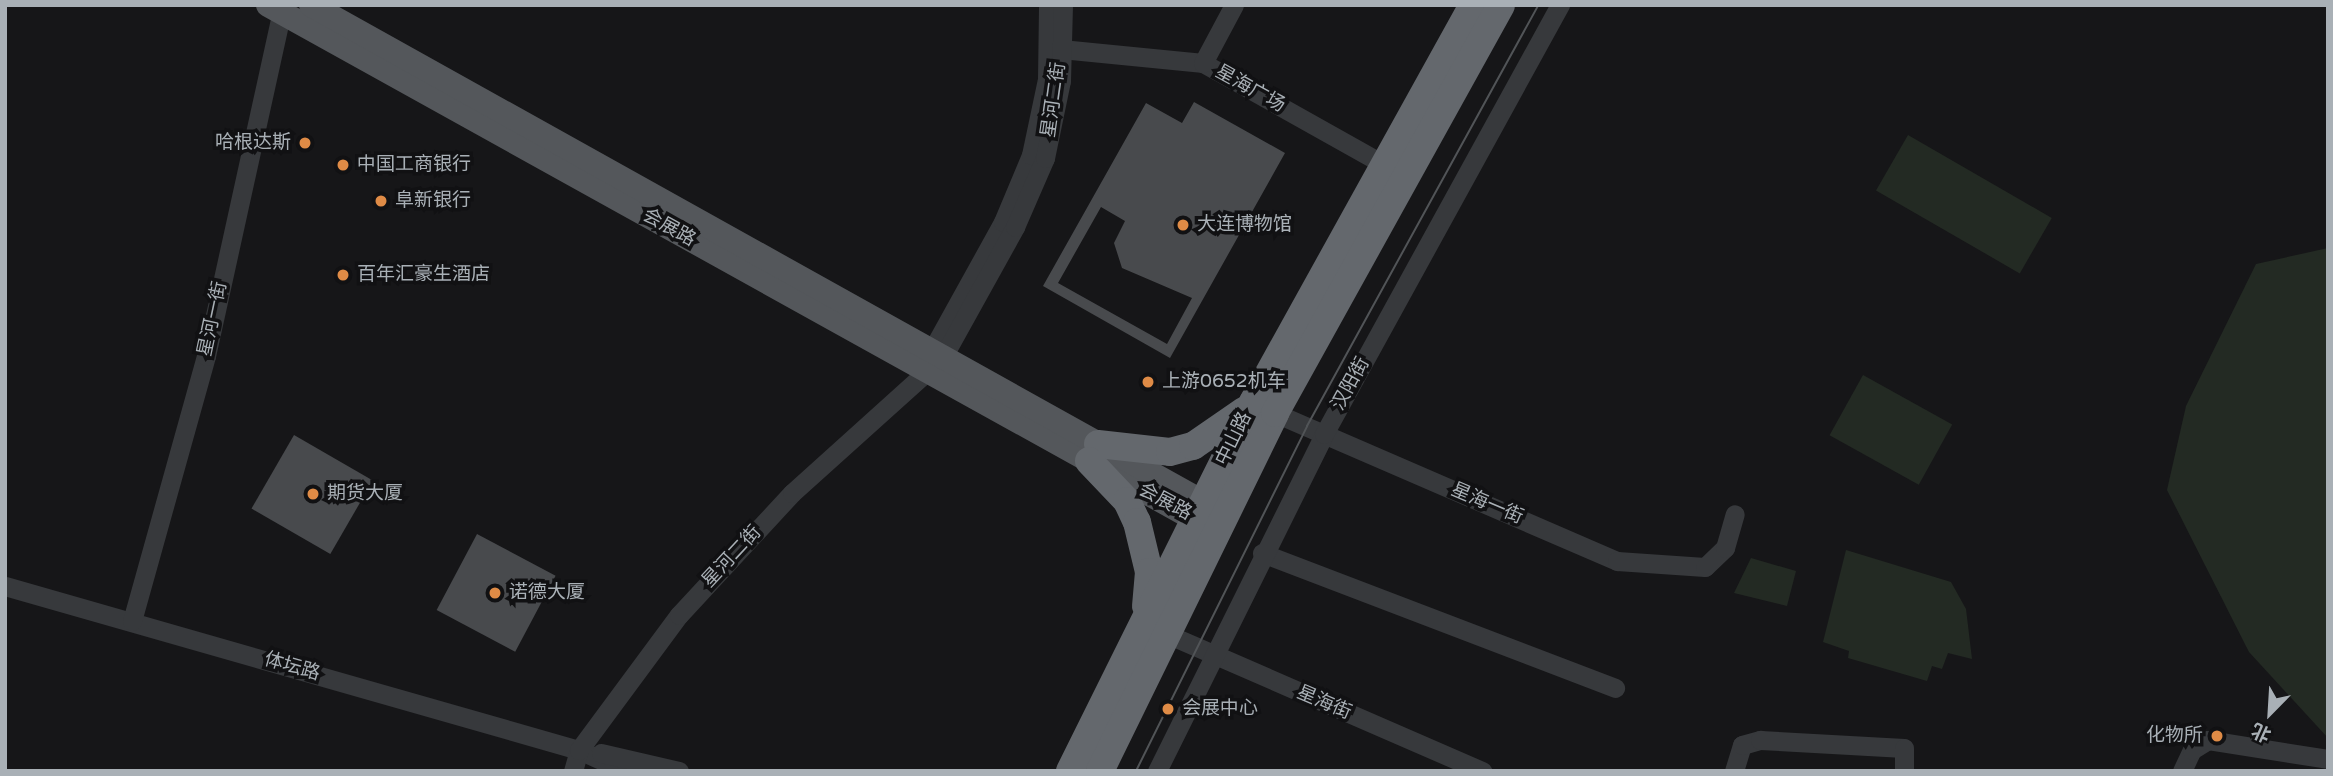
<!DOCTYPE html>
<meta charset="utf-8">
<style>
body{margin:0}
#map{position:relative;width:2333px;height:776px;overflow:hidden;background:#161618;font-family:"Varela Round","Noto Sans SC",sans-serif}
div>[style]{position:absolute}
.green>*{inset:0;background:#232a23;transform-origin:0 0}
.building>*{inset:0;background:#484a4d;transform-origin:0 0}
.minor>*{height:19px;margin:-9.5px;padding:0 9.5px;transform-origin:9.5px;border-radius:9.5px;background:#37393c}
.major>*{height:24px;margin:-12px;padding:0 12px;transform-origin:12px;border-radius:12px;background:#54575b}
.highway>*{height:28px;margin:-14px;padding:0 14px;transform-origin:14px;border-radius:14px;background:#64686d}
.tram>*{height:2px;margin:-1px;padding:0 1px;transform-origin:1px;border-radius:1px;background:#515457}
.dots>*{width:19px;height:19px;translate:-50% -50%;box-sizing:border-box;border:4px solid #111113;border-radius:50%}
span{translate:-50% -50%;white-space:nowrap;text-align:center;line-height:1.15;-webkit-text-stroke:7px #111113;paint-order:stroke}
.street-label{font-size:19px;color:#a9b0b6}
.poi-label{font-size:19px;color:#a9b0b6}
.right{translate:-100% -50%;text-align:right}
.left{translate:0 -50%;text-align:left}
.frame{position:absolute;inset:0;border:7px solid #a9b0b6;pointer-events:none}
.north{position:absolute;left:2235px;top:678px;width:70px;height:70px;-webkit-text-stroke:5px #111113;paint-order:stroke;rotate:204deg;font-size:19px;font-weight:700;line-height:28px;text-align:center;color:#a9b0b6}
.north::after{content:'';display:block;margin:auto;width:24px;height:32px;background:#a9b0b6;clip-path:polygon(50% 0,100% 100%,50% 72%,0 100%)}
</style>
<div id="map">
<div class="green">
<div style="left:1908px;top:135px;width:166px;height:64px;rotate:30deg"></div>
<div style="clip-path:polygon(2328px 248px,2328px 738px,2249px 652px,2167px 490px,2186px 406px,2256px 264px)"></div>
<div style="left:1863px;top:375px;width:102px;height:69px;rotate:29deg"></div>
<div style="clip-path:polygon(1846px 550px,1951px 582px,1966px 609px,1972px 659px,1948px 653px,1942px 669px,1932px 666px,1927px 681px,1848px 658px,1849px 651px,1823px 642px)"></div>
<div style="clip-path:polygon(1751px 558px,1796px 571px,1787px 606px,1734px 593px)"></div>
</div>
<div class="building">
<div style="clip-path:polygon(evenodd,1194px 102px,1285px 153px,1170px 358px,1043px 286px,1146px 103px,1182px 123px,1194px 102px,1101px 207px,1125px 221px,1114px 243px,1122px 268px,1192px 298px,1167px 344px,1058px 283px,1101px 207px)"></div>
<div style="left:294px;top:435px;width:91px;height:85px;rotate:30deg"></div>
<div style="left:477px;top:534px;width:89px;height:86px;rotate:28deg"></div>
</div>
<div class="minor">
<div style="left:1061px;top:49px;width:143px;rotate:5.6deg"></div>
<div style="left:1203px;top:63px;width:209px;rotate:29.3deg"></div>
<div style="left:1203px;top:63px;width:66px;rotate:-61.9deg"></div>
<div style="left:926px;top:361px;width:159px;rotate:-61deg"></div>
<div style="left:1003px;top:222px;width:73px;rotate:-67.3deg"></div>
<div style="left:1031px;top:155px;width:78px;rotate:-78.1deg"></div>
<div style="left:1047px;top:79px;width:74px;rotate:-89.2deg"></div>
<div style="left:1275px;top:413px;width:373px;rotate:23.4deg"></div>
<div style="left:1617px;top:561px;width:88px;rotate:3.9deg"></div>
<div style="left:1705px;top:567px;width:28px;rotate:-44deg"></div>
<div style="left:1725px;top:548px;width:35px;rotate:-74deg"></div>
<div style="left:1262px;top:553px;width:378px;rotate:20.9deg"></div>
<div style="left:5px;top:586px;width:597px;rotate:15.95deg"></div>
<div style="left:579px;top:750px;width:51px;rotate:24.5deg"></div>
<div style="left:132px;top:621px;width:275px;rotate:-74.4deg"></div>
<div style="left:206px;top:356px;width:359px;rotate:-77.6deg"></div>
<div style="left:1167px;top:634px;width:344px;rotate:23.5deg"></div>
<div style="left:601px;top:753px;width:80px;rotate:13deg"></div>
<div style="left:573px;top:771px;width:22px;rotate:-74deg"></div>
<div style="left:579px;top:750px;width:168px;rotate:-53.5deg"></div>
<div style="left:679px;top:615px;width:166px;rotate:-47.2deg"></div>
<div style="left:792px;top:493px;width:203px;rotate:-42deg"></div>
<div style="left:943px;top:357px;width:149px;rotate:-61deg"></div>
<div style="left:1015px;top:227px;width:75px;rotate:-66.5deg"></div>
<div style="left:1045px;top:158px;width:79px;rotate:-78.3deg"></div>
<div style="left:1061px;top:81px;width:76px;rotate:-88.5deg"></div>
<div style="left:1157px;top:771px;width:376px;rotate:-63.6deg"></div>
<div style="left:1324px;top:434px;width:490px;rotate:-61.2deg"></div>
<div style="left:1734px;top:771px;width:27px;rotate:-73deg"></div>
<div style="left:1742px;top:745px;width:19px;rotate:-16deg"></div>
<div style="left:1760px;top:740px;width:144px;rotate:3.2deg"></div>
<div style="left:1904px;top:748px;width:23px;rotate:90deg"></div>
<div style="left:2182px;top:771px;width:23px;rotate:-65deg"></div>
<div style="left:2192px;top:750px;width:19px;rotate:-32deg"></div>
<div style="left:2208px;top:740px;width:121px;rotate:9deg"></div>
</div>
<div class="major">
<div style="left:268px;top:5px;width:1059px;rotate:29.03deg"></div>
<div style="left:1194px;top:519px;width:18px;rotate:9deg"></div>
<div style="left:311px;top:5px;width:1021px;rotate:29.13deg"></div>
<div style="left:1203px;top:502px;width:18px;rotate:52deg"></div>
</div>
<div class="highway">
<div style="left:1098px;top:444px;width:72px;rotate:6.3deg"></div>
<div style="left:1170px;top:452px;width:24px;rotate:-15deg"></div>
<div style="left:1193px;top:446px;width:62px;rotate:-34.5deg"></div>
<div style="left:1089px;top:461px;width:55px;rotate:46.5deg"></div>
<div style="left:1127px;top:501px;width:23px;rotate:65deg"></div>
<div style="left:1137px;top:522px;width:51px;rotate:76.5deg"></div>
<div style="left:1149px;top:572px;width:34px;rotate:95deg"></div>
<div style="left:1070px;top:771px;width:412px;rotate:-63.6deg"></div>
<div style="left:1253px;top:402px;width:454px;rotate:-61deg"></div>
<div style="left:1100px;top:771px;width:398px;rotate:-63.9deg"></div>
<div style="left:1275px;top:413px;width:466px;rotate:-61deg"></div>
</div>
<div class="tram">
<div style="left:1136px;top:771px;width:385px;rotate:-63.6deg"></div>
<div style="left:1307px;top:426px;width:480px;rotate:-61.2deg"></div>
</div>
<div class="dots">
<div style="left:305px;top:143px;background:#df8b46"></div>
<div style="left:343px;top:165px;background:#df8b46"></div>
<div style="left:381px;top:201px;background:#df8b46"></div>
<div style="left:1183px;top:225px;background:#df8b46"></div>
<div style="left:343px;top:275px;background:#df8b46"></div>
<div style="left:1148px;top:382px;background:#df8b46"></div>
<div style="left:313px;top:494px;background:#df8b46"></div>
<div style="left:495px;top:593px;background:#df8b46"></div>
<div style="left:1168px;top:709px;background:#df8b46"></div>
<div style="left:2217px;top:736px;background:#df8b46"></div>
</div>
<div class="street-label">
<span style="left:1250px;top:89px;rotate:29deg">星海广场</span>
<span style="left:1054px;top:100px;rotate:-82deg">星河二街</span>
<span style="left:669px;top:228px;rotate:29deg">会展路</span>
<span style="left:213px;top:319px;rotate:-78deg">星河一街</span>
<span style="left:1351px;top:384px;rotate:-61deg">汉阳街</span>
<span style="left:1234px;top:439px;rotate:-64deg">中山路</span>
<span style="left:1165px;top:502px;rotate:28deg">会展路</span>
<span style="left:1487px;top:504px;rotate:23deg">星海一街</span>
<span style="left:732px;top:557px;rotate:-47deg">星河二街</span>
<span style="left:292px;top:667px;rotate:16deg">体坛路</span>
<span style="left:1324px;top:703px;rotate:23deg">星海街</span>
</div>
<div class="poi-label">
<span class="right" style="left:291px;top:143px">哈根达斯</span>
<span class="left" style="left:357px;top:165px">中国工商银行</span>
<span class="left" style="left:395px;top:201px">阜新银行</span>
<span class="left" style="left:1197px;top:225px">大连博物馆</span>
<span class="left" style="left:357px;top:275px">百年汇豪生酒店</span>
<span class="left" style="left:1162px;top:382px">上游0652机车</span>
<span class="left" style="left:327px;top:494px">期货大厦</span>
<span class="left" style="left:509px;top:593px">诺德大厦</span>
<span class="left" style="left:1182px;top:709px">会展中心</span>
<span class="right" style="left:2203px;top:736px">化物所</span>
</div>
<div class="frame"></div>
<div class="north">北</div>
</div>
